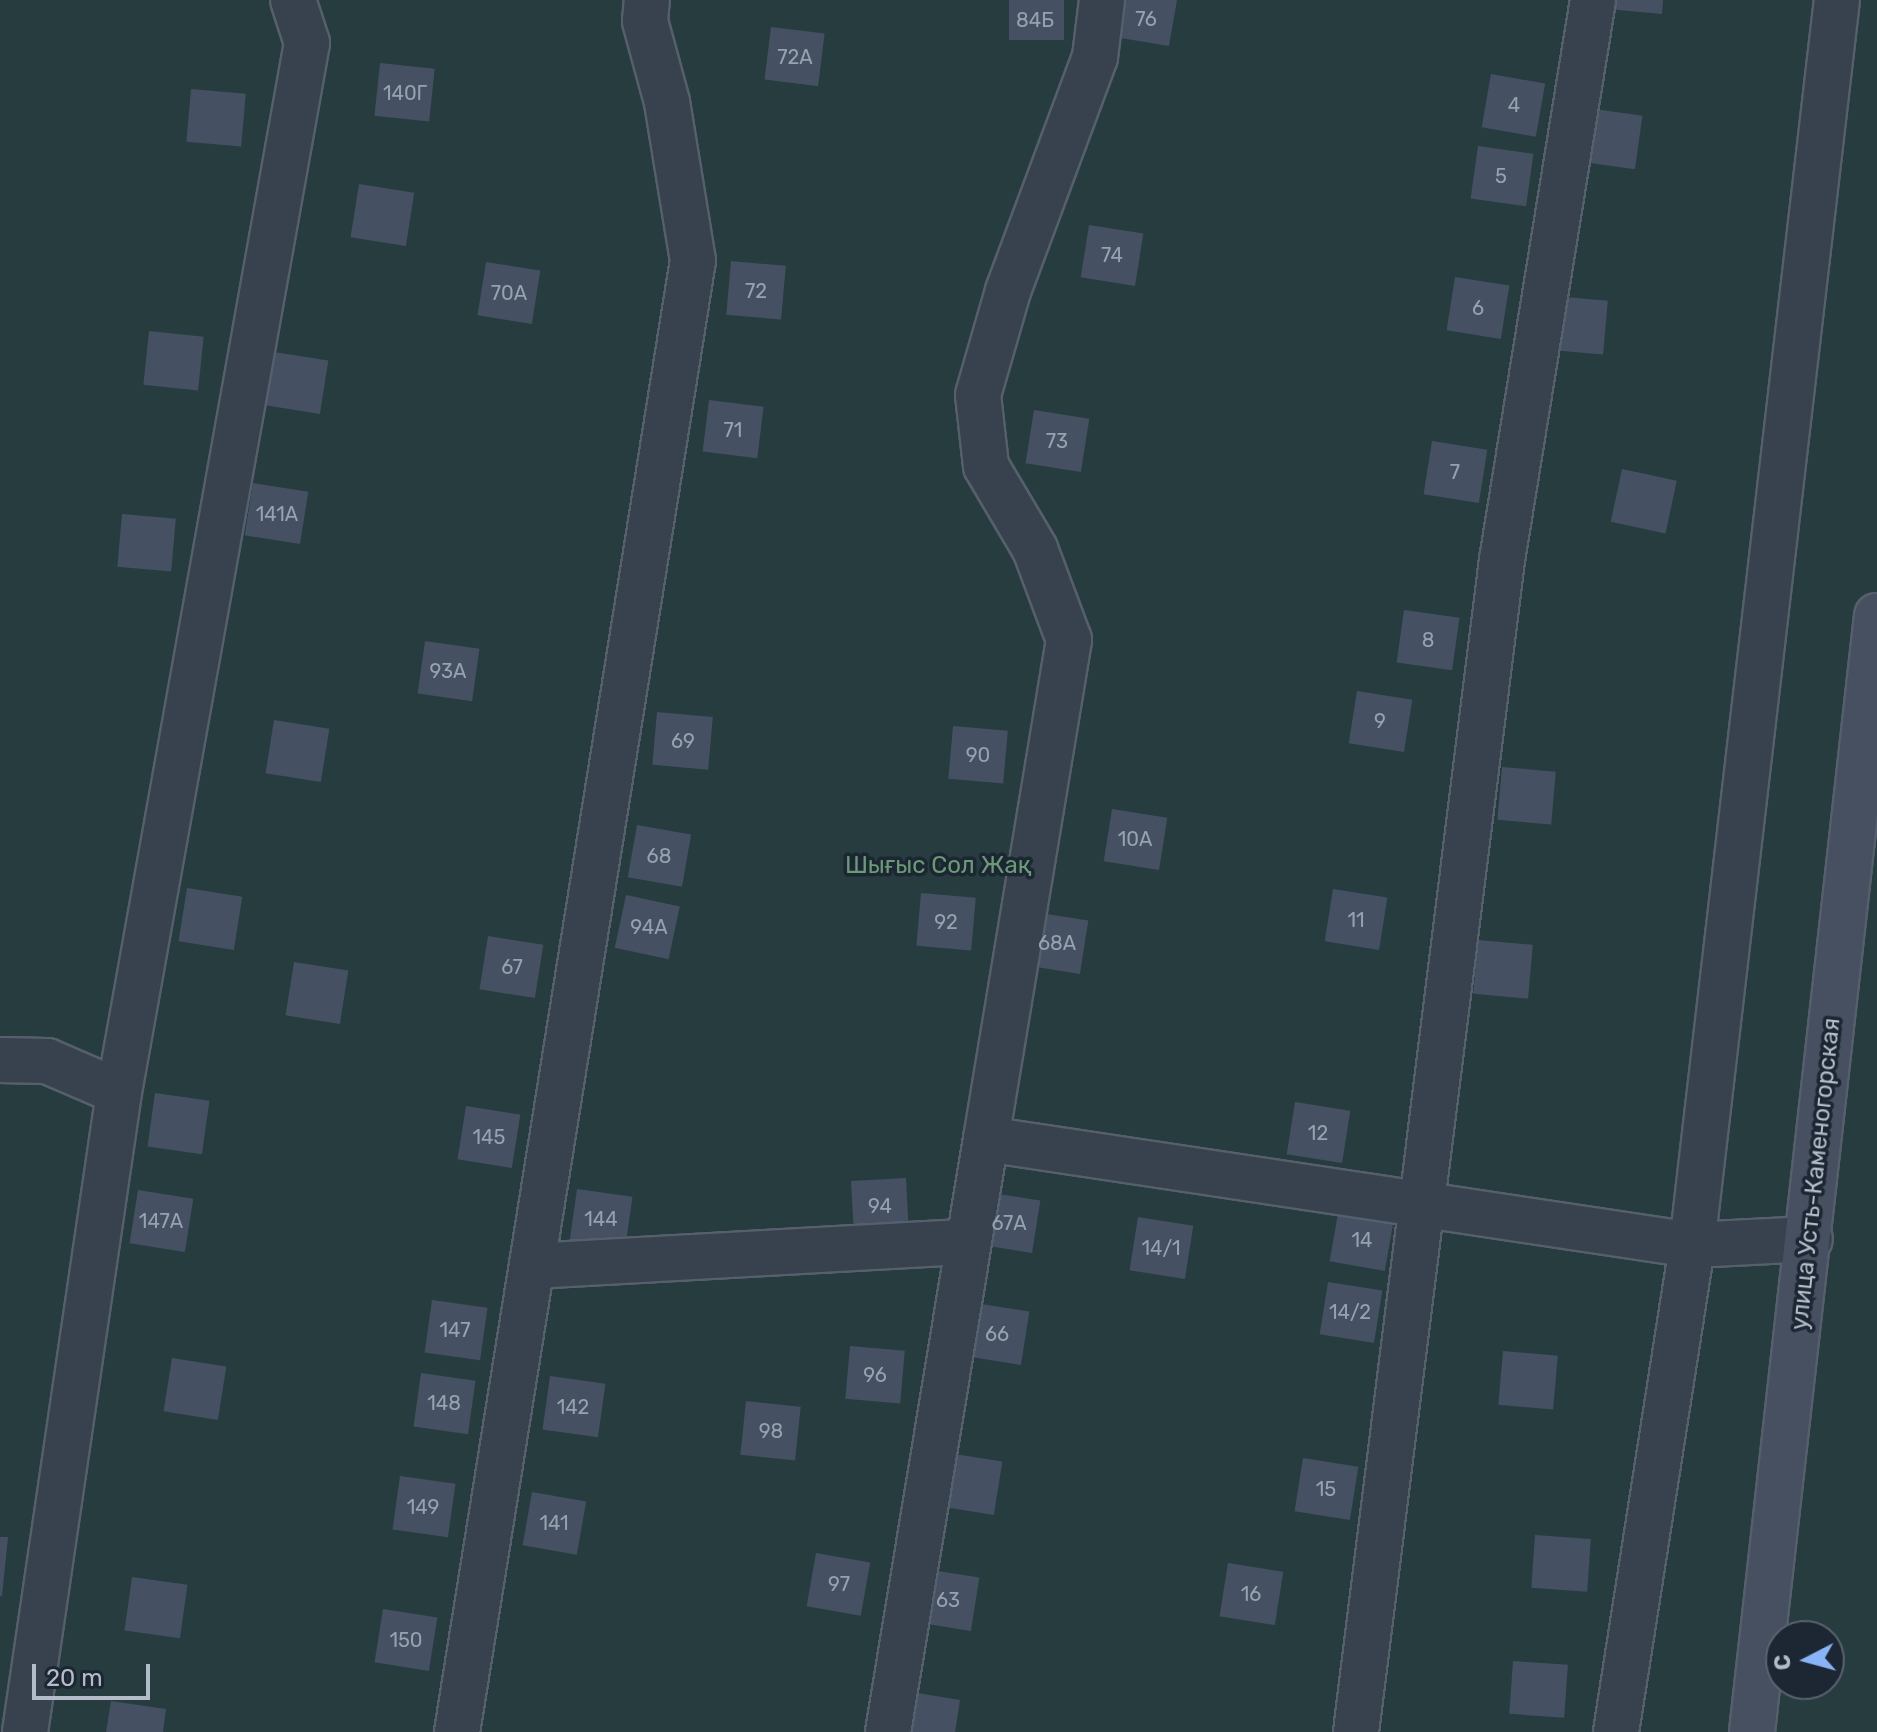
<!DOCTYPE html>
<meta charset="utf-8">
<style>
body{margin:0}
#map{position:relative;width:1877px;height:1732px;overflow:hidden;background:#242f3e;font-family:Rubik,sans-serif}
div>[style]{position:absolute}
.green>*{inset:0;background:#263c3f}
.building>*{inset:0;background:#455162;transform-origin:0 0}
.roads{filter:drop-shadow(2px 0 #565f6c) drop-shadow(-2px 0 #565f6c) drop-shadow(0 2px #565f6c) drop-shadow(0 -2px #565f6c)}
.street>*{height:44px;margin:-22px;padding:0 22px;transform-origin:22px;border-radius:22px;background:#38414e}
.secondary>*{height:44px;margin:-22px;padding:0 22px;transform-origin:22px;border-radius:22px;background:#465061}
span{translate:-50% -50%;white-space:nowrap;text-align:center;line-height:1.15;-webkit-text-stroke:7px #1d2633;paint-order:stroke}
.number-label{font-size:20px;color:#98a1af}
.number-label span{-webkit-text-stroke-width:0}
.park-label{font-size:24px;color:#6b9a76}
.street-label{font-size:24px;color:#b4bcc9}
.north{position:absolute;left:1765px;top:1620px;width:80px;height:80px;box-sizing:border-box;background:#1d2633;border:2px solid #59626f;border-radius:50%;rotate:264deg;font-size:22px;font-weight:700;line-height:32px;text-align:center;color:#b4bcc9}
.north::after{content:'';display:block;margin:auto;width:28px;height:36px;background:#8ab4f8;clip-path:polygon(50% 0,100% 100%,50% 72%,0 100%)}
.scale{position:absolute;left:32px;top:1664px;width:118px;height:36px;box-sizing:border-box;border:4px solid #b4bcc9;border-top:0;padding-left:10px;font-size:24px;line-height:28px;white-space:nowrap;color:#b4bcc9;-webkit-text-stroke:6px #1d2633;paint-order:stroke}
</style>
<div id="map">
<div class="green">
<div style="clip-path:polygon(evenodd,0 0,1877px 0,1877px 1732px,0 1732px,0 0,1781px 1636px,1829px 1636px,1829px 1684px,1781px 1684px,1781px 1636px)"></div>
</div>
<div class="building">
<div style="left:1009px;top:0;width:55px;height:40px"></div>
<div style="clip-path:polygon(1121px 0,1177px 0,1169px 46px,1115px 37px)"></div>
<div style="clip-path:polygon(1607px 0,1663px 0,1662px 14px,1607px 9px)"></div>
<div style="left:771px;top:27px;width:54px;height:53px;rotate:7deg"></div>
<div style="left:380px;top:63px;width:55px;height:53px;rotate:6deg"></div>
<div style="left:1491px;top:74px;width:55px;height:54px;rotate:10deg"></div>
<div style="left:191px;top:89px;width:55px;height:53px;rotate:5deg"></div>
<div style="left:1587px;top:108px;width:56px;height:54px;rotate:8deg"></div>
<div style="left:1478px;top:146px;width:56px;height:53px;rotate:8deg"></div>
<div style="left:359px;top:184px;width:56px;height:54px;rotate:9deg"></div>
<div style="left:1089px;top:225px;width:55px;height:53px;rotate:9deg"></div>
<div style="left:731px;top:261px;width:55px;height:54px;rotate:5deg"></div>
<div style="left:486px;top:262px;width:55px;height:54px;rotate:9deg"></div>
<div style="left:1455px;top:277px;width:55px;height:54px;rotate:9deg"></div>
<div style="left:1553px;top:296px;width:55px;height:54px;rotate:5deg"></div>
<div style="left:149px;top:331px;width:55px;height:54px;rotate:6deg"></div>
<div style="left:274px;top:352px;width:55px;height:54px;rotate:9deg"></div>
<div style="left:709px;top:400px;width:55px;height:52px;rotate:7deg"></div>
<div style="left:1034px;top:410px;width:56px;height:54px;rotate:9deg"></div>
<div style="left:1432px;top:441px;width:56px;height:54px;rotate:9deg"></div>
<div style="left:1622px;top:469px;width:56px;height:54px;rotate:12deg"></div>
<div style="left:253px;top:483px;width:56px;height:53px;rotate:9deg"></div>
<div style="left:122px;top:514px;width:54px;height:53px;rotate:5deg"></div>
<div style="left:1404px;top:610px;width:56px;height:53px;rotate:8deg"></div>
<div style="left:425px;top:641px;width:55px;height:53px;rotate:8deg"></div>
<div style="left:1357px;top:691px;width:56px;height:53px;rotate:9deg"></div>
<div style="left:657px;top:712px;width:56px;height:53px;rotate:5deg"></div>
<div style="left:274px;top:720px;width:56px;height:54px;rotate:9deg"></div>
<div style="left:953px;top:726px;width:55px;height:53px;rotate:5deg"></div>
<div style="left:1502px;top:767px;width:54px;height:53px;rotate:5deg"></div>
<div style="left:1112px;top:809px;width:56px;height:53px;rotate:9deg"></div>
<div style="left:637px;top:825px;width:55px;height:53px;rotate:10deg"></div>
<div style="left:187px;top:888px;width:56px;height:54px;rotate:9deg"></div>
<div style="left:1333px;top:889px;width:55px;height:53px;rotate:9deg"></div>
<div style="left:921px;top:893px;width:55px;height:53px;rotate:5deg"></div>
<div style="left:626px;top:895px;width:55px;height:54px;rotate:12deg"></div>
<div style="left:1034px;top:912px;width:55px;height:54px;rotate:9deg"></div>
<div style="left:488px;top:936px;width:56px;height:54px;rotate:9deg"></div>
<div style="left:1478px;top:940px;width:55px;height:54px;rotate:5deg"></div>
<div style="left:294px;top:962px;width:55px;height:54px;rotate:9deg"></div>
<div style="left:155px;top:1093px;width:55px;height:54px;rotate:8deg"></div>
<div style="left:1295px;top:1102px;width:56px;height:53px;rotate:9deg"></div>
<div style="left:466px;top:1106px;width:55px;height:54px;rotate:9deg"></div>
<div style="left:906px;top:1178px;width:53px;height:55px;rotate:87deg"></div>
<div style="left:577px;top:1189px;width:56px;height:53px;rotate:8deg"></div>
<div style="left:138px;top:1190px;width:56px;height:54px;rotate:9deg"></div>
<div style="left:986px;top:1192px;width:55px;height:53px;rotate:9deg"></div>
<div style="left:1339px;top:1208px;width:56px;height:54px;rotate:10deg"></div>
<div style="left:1138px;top:1217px;width:56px;height:54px;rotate:9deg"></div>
<div style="left:1328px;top:1282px;width:55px;height:53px;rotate:9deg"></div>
<div style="left:432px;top:1300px;width:56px;height:53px;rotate:8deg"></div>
<div style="left:975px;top:1303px;width:55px;height:54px;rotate:9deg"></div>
<div style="left:850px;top:1346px;width:55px;height:53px;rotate:5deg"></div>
<div style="left:1503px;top:1351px;width:55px;height:54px;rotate:5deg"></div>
<div style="left:172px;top:1358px;width:55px;height:54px;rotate:9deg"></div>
<div style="left:421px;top:1373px;width:55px;height:54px;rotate:8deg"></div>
<div style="left:550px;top:1376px;width:56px;height:54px;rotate:8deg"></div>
<div style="left:746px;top:1401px;width:55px;height:54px;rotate:6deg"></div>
<div style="left:948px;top:1453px;width:55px;height:54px;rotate:9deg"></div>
<div style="left:1303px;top:1458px;width:56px;height:54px;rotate:9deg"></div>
<div style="left:400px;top:1476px;width:56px;height:54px;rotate:8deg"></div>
<div style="left:532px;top:1492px;width:55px;height:54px;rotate:10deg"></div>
<div style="left:1535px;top:1535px;width:56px;height:53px;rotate:4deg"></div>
<div style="clip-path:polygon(0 1537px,8px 1537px,2px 1596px,0 1596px)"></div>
<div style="left:816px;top:1553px;width:55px;height:54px;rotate:10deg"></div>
<div style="left:1228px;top:1563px;width:56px;height:54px;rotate:9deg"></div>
<div style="left:925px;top:1569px;width:55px;height:54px;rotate:9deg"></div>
<div style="left:132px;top:1577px;width:56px;height:54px;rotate:8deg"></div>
<div style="left:383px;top:1609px;width:55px;height:54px;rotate:9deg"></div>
<div style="left:1513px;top:1661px;width:55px;height:53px;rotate:4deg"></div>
<div style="clip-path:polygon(905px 1691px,960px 1700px,955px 1732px,898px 1732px)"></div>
<div style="clip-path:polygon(111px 1701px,166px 1709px,163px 1732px,106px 1732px)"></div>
</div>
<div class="roads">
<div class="street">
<div style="left:0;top:1060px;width:47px;rotate:1.2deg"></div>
<div style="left:47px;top:1061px;width:78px;rotate:23.3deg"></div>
<div style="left:986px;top:1139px;width:506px;rotate:-80.56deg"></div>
<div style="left:1069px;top:640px;width:97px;rotate:-110.5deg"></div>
<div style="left:1035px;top:549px;width:96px;rotate:-120.6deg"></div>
<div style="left:986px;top:466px;width:71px;rotate:-96.4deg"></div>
<div style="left:978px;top:395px;width:108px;rotate:-73.9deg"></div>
<div style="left:1008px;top:291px;width:250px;rotate:-69.6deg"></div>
<div style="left:1095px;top:57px;width:57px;rotate:-83deg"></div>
<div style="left:532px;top:1266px;width:436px;rotate:-3.2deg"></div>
<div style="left:25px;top:1732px;width:647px;rotate:-81.64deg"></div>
<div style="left:119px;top:1092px;width:1066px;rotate:-79.84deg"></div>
<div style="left:307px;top:43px;width:45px;rotate:-108deg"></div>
<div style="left:457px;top:1732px;width:1490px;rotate:-80.89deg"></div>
<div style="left:693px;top:261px;width:161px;rotate:-99.3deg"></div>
<div style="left:667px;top:102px;width:84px;rotate:-105.2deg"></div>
<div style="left:645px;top:21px;width:21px;rotate:-85deg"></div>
<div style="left:888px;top:1732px;width:601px;rotate:-80.62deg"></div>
<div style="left:986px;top:1139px;width:714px;rotate:8.54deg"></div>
<div style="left:1692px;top:1245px;width:118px;rotate:-2.9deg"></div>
<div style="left:1356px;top:1732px;width:1181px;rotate:-82.9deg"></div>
<div style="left:1502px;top:560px;width:567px;rotate:-80.77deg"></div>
<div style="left:1616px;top:1732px;width:493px;rotate:-81.1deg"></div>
<div style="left:1692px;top:1245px;width:1253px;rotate:-83.36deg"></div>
</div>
<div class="secondary">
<div style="left:1752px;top:1732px;width:1123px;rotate:-83.61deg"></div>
</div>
</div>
<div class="number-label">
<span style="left:1146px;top:19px">76</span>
<span style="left:1035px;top:20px">84Б</span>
<span style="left:795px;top:57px">72А</span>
<span style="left:405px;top:93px">140Г</span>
<span style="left:1514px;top:105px">4</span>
<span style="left:1501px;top:176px">5</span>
<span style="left:1112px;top:255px">74</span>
<span style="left:756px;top:291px">72</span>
<span style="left:509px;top:293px">70А</span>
<span style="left:1478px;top:308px">6</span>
<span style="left:733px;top:430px">71</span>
<span style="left:1057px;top:441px">73</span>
<span style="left:1455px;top:472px">7</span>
<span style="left:277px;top:514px">141А</span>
<span style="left:1428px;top:640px">8</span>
<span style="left:448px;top:671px">93А</span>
<span style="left:1380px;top:721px">9</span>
<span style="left:683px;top:741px">69</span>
<span style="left:978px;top:755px">90</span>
<span style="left:1135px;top:839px">10А</span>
<span style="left:659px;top:856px">68</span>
<span style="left:1356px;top:920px">11</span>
<span style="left:946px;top:922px">92</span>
<span style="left:649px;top:927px">94А</span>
<span style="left:1057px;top:943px">68А</span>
<span style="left:512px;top:967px">67</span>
<span style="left:1318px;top:1133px">12</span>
<span style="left:489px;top:1137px">145</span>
<span style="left:880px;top:1206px">94</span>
<span style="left:601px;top:1219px">144</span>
<span style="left:161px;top:1221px">147А</span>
<span style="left:1009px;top:1223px">67А</span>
<span style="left:1362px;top:1240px">14</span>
<span style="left:1161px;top:1248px">14/1</span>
<span style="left:1350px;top:1312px">14/2</span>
<span style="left:455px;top:1330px">147</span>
<span style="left:997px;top:1334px">66</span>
<span style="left:875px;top:1375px">96</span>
<span style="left:444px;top:1403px">148</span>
<span style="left:573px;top:1407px">142</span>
<span style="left:771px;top:1431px">98</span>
<span style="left:1326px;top:1489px">15</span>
<span style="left:423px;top:1507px">149</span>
<span style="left:554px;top:1523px">141</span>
<span style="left:839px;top:1584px">97</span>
<span style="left:1251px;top:1594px">16</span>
<span style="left:948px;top:1600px">63</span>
<span style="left:406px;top:1640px">150</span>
</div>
<div class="park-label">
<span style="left:938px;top:866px">Шығыс Сол Жақ</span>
</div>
<div class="street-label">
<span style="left:1816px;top:1174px;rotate:-84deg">улица Усть-Каменогорская</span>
</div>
<div class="north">С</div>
<div class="scale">20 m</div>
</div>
